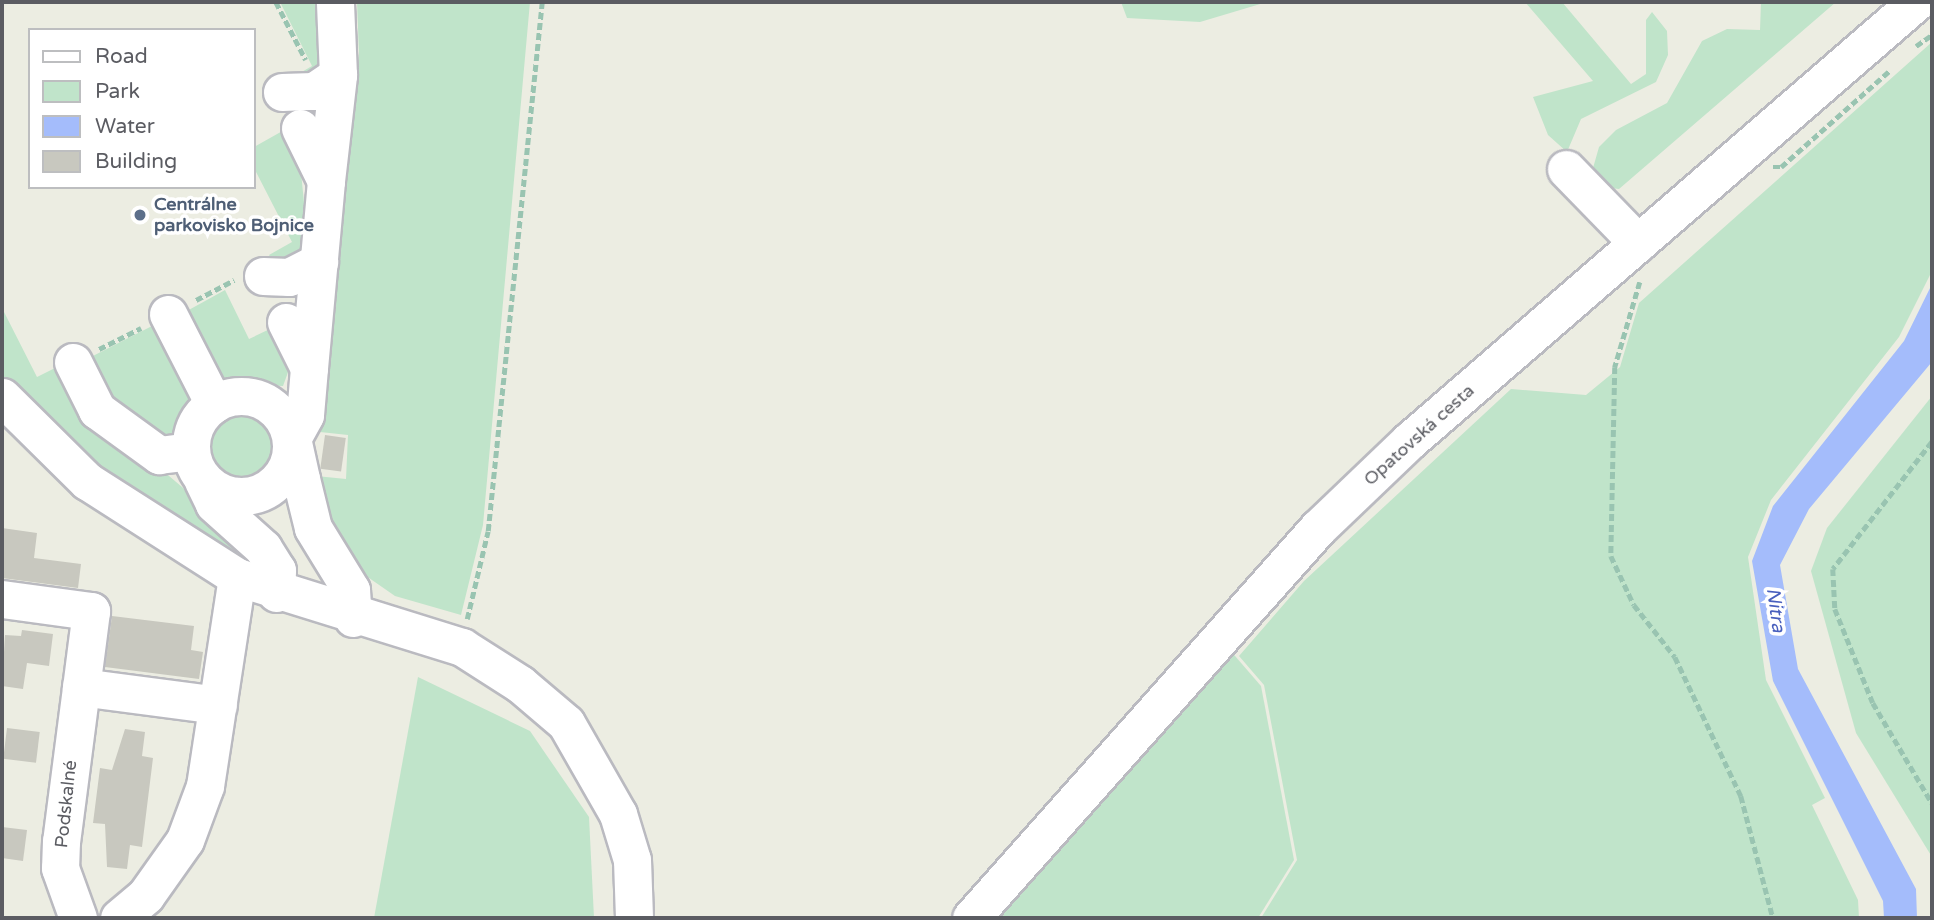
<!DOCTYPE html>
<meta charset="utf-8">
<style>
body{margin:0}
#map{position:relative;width:1934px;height:920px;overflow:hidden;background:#ecede2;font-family:"Varela Round",sans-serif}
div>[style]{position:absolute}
.green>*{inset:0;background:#c0e4ca}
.round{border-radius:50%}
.water>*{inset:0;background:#a4bcfb}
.building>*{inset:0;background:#c8c8bf;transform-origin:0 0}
.path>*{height:4.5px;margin-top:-2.25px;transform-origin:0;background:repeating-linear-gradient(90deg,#99c4b1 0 7px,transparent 0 10.5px)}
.roads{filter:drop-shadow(2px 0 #babac0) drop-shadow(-2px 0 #babac0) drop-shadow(0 2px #babac0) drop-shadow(0 -2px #babac0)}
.minor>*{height:37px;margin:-18.5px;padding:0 18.5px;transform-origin:18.5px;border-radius:18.5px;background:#fff}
.minor>.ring{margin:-18.5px;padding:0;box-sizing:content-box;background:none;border:37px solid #fff;border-radius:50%}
.dots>*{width:19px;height:19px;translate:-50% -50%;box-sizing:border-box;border:4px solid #fff;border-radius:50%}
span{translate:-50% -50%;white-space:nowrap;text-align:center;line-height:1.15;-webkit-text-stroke:7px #fff;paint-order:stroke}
.service-label{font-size:18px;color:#4e5e75;font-weight:700}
.left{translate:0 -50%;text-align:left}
.street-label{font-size:18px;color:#5b5c62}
.water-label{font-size:19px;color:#485fbd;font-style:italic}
.frame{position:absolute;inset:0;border:4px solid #5b5c62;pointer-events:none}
.legend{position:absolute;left:28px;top:28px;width:228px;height:161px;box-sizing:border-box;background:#fff;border:2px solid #bdbec0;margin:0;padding:9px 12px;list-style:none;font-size:21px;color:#5b5c62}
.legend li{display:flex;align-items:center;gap:14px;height:35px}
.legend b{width:35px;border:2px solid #bdbec0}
</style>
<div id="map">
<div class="green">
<div style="clip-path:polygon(280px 2px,319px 2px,322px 69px,288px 80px,312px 66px)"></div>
<div style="clip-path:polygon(357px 2px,530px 2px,483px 525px,461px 615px,395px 596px,359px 571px,325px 523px,316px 476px,346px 479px,348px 435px,320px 432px,359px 54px)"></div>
<div style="clip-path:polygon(1121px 2px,1267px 2px,1200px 22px,1127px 18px)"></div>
<div style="clip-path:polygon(1525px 2px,1562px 2px,1631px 84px,1646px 74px,1646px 20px,1652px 12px,1667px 31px,1668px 55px,1656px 82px,1581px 119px,1567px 152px,1548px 135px,1533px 97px,1593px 81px)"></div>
<div style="clip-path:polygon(1761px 2px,1836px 2px,1619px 189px,1602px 187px,1593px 168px,1599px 147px,1616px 130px,1667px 103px,1702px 41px,1727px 29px,1760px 30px)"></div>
<div style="clip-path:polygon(1932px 42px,1932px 271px,1899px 337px,1771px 500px,1748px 557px,1766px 680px,1825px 798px,1812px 805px,1858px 900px,1859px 918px,1261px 918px,1297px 860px,1264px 685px,1239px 656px,1304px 581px,1511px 389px,1586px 395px,1620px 367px,1639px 303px)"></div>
<div style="clip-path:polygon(286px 129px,299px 153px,305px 212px,300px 260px,275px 264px,269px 255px,292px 242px,254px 168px,254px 147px)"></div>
<div style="clip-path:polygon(225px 290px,249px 339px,274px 327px,291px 364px,283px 386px,213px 383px,176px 317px)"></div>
<div style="clip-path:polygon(2px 308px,37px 377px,59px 366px,78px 406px,107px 441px,138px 464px,162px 470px,255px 549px,255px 560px,244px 561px,91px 463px,2px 378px)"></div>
<div style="clip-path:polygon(156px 324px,192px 393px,176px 431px,161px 442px,115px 411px,85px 360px)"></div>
<div style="clip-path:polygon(1932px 396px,1932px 857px,1856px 733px,1811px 571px,1827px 528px)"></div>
<div class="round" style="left:204px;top:412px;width:76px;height:76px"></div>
<div style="clip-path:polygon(1229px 649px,1261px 686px,1294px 860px,1258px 918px,994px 918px)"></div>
<div style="clip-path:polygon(418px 677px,530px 731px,589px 817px,594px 918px,374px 918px)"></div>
</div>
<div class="water">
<div style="clip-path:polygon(1932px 284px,1931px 363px,1809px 509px,1780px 565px,1798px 669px,1916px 889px,1917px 918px,1884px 918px,1883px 901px,1773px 681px,1752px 561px,1773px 506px,1904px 341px)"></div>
</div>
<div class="building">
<div style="left:325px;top:435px;width:21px;height:34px;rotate:8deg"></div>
<div style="clip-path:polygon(2px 528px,37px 533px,34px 558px,81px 564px,78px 588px,2px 578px)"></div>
<div style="clip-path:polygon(112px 616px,194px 626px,191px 650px,203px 652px,199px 679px,105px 667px)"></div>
<div style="clip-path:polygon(22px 630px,53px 634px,49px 666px,27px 663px,23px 689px,2px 686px,5px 635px,21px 636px)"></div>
<div style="left:7px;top:728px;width:33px;height:31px;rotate:7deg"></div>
<div style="clip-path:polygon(125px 729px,145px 732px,142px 756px,153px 758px,142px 847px,130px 845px,127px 869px,107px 867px,105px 824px,93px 823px,100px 768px,112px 770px)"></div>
<div style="clip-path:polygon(2px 827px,27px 830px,23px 861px,2px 858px)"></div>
</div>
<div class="path">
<div style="left:276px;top:2px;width:65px;rotate:62.7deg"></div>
<div style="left:1916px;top:46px;width:19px;rotate:-35deg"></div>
<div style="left:1773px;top:167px;width:8px"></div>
<div style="left:1781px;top:167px;width:144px;rotate:-41.6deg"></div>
<div style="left:1640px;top:282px;width:89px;rotate:106.4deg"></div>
<div style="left:1615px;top:367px;width:189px;rotate:91.2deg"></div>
<div style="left:1611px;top:556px;width:54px;rotate:64.9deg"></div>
<div style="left:1634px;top:605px;width:66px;rotate:51.7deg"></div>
<div style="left:1675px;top:657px;width:154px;rotate:64.6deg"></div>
<div style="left:1741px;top:796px;width:126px;rotate:75.3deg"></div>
<div style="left:196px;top:300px;width:43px;rotate:-27.8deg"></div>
<div style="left:99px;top:349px;width:47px;rotate:-26.6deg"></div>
<div style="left:1932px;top:442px;width:161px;rotate:127.9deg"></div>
<div style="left:1833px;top:569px;width:40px;rotate:87.1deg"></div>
<div style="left:1835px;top:609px;width:101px;rotate:68deg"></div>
<div style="left:1873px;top:703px;width:116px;rotate:59.5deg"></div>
<div style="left:467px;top:619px;width:90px;rotate:-76.6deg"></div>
<div style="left:488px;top:531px;width:532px;rotate:-84.17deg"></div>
</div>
<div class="roads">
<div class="minor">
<div style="left:282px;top:92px;width:32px;rotate:-2deg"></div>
<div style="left:314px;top:91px;width:29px;rotate:-34deg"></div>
<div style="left:300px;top:128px;width:59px;rotate:63.9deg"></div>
<div style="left:326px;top:181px;width:188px;rotate:95.2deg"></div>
<div style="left:1566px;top:169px;width:103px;rotate:45.8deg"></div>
<div style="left:326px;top:181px;width:107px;rotate:-83.5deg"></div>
<div style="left:338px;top:75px;width:73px;rotate:-92.4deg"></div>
<div style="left:263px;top:276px;width:26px;rotate:2deg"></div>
<div style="left:289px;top:277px;width:34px;rotate:-27deg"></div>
<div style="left:168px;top:314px;width:101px;rotate:62.9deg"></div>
<div style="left:286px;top:322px;width:51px;rotate:63.4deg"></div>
<div style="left:309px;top:368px;width:47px;rotate:94.9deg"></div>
<div style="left:305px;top:415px;width:26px;rotate:119deg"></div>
<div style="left:292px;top:438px;width:42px;rotate:77.6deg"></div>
<div style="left:301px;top:479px;width:50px;rotate:76.2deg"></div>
<div style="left:313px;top:528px;width:73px;rotate:58.5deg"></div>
<div style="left:351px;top:590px;width:28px;rotate:86deg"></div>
<div style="left:73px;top:362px;width:54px;rotate:63.4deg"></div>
<div style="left:97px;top:410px;width:77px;rotate:36deg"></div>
<div style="left:159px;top:455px;width:31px;rotate:-7deg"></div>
<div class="ring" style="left:191px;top:396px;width:63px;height:63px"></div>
<div style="left:2px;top:397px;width:120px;rotate:44.7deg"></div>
<div style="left:87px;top:481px;width:178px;rotate:32.6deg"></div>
<div style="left:237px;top:577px;width:236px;rotate:17.3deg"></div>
<div style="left:462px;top:647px;width:69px;rotate:32.5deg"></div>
<div style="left:520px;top:684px;width:60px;rotate:40.3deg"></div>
<div style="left:566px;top:723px;width:105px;rotate:60.3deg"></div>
<div style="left:618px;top:814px;width:48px;rotate:73.1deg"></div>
<div style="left:632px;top:860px;width:58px;rotate:88deg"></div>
<div style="left:203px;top:481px;width:25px;rotate:64deg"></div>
<div style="left:214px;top:504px;width:66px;rotate:41.9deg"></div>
<div style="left:263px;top:548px;width:26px;rotate:58deg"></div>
<div style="left:277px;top:570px;width:23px;rotate:92deg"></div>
<div style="left:2px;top:599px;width:90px;rotate:7.7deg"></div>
<div style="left:91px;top:611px;width:232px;rotate:97.4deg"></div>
<div style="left:61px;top:841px;width:27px;rotate:92deg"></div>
<div style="left:60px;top:868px;width:53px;rotate:70.2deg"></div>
<div style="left:81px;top:687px;width:138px;rotate:7.5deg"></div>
<div style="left:119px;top:918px;width:35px;rotate:-40deg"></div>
<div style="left:146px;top:895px;width:67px;rotate:-54.7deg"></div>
<div style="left:185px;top:840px;width:58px;rotate:-69.7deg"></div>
<div style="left:205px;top:786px;width:211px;rotate:-81.3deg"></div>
<div style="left:971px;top:918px;width:522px;rotate:-48.34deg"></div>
<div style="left:1318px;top:528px;width:126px;rotate:-43.7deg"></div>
<div style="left:1409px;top:441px;width:671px;rotate:-40.89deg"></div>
</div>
</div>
<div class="dots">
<div style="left:140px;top:215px;background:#5c6f8a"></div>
</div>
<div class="service-label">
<span class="left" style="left:154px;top:215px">Centrálne<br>parkovisko Bojnice</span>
</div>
<div class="street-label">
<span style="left:1419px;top:435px;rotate:-42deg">Opatovská cesta</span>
<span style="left:66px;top:804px;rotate:-84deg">Podskalné</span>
</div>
<div class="water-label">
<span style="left:1775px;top:610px;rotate:82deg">Nitra</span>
</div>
<div class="frame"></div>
<ul class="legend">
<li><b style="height:9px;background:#fff"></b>Road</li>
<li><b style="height:19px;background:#c0e4ca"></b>Park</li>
<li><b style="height:19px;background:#a4bcfb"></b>Water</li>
<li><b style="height:19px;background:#c8c8bf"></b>Building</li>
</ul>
</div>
